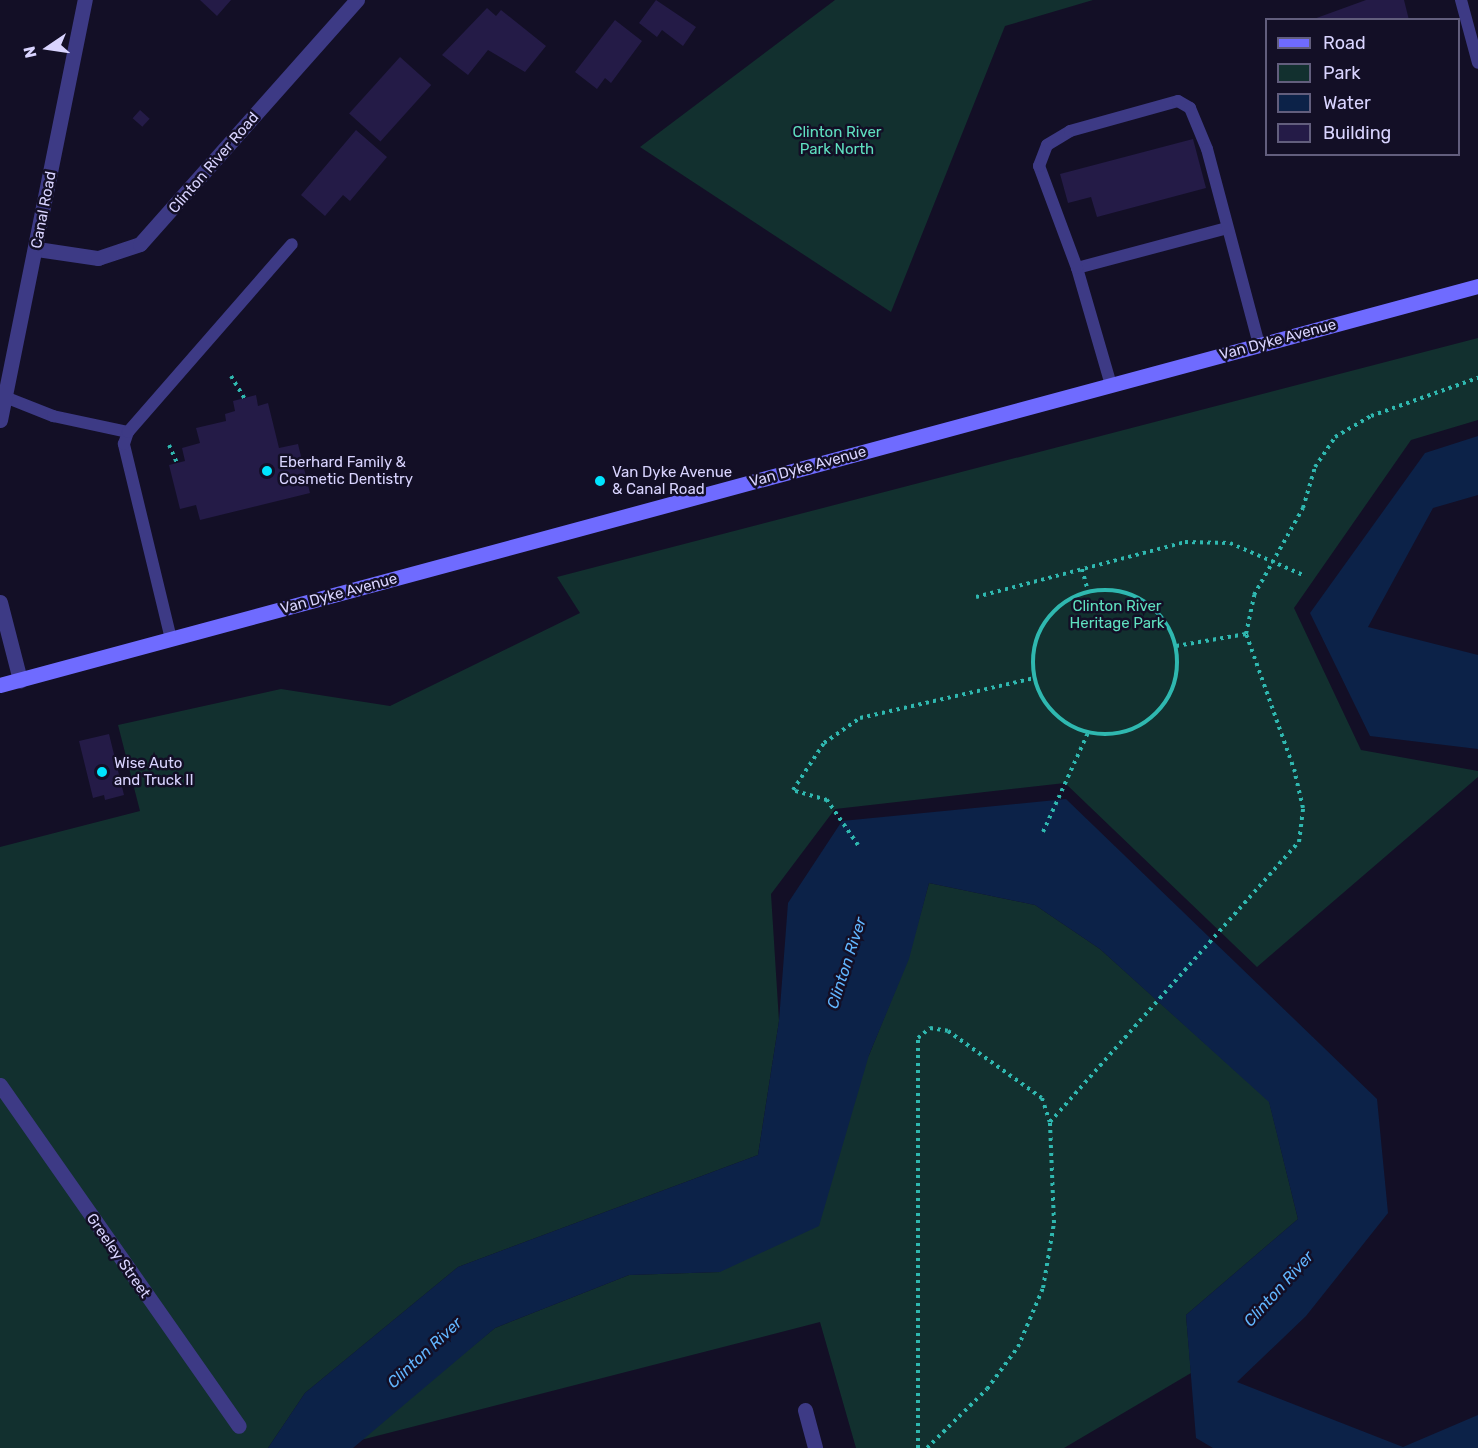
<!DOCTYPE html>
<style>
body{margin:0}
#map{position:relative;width:1478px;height:1448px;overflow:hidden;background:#130f26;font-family:Rubik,sans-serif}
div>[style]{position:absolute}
.green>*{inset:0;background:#12302f}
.water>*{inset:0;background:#0c2248}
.building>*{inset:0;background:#241b47;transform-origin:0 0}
.path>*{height:4px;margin-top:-2px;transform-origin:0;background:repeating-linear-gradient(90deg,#2fb8b0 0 3px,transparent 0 7.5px)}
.path>.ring{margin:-2px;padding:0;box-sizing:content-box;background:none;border:4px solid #2fb8b0;border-radius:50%}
.service>*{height:12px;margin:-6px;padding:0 6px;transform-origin:6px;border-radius:6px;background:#3d3a85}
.minor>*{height:15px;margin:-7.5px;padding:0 7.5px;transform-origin:7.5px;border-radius:7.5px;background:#3d3a85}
.tertiary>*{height:15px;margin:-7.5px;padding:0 7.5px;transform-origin:7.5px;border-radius:7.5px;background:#3d3a85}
.secondary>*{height:15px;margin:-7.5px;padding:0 7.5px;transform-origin:7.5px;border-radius:7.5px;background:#6f6bff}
.dots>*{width:16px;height:16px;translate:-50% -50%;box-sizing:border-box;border:3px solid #130f26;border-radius:50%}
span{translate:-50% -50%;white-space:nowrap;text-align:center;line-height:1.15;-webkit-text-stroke:5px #130f26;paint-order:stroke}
.park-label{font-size:15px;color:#5fe0c0}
.street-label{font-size:15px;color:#d9d4ff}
.poi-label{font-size:15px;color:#d9d4ff}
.left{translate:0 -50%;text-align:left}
.water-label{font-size:16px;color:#62b6ff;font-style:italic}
.legend{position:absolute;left:1265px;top:18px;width:195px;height:138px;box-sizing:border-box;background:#130f26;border:2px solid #625e7d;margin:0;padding:8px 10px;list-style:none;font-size:18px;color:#d9d4ff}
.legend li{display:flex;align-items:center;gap:12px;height:30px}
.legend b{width:30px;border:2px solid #625e7d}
.north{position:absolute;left:18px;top:18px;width:60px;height:60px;-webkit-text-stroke:4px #130f26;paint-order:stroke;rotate:257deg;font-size:16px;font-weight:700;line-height:24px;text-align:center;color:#d9d4ff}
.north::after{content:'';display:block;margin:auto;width:21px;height:27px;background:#d9d4ff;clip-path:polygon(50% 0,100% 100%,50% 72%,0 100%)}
</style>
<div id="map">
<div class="green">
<div style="clip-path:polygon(835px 0,1093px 0,1005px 26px,891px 312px,640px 147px)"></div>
<div style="clip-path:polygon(1478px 338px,1478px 420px,1411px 440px,1294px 608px,1361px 750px,1478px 771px,1478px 777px,1257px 967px,1065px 783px,835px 809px,771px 894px,779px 1021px,758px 1155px,458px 1267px,305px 1393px,268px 1448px,0 1448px,0 847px,140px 811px,118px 725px,281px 689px,390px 706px,580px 613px,557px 577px)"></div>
<div style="clip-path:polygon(929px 883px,1035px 905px,1100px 949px,1269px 1101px,1298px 1219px,1186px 1315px,1191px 1373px,1064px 1448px,856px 1448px,820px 1322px,357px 1441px,495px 1328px,629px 1275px,720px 1272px,869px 1055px,908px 959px)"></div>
</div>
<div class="water">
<div style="clip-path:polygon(1478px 436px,1478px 495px,1433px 508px,1368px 627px,1478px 655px,1478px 749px,1370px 736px,1310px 613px,1425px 453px)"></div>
<div style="clip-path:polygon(1066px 799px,1377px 1099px,1388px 1213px,1306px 1316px,1237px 1382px,1403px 1447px,1478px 1415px,1478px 1448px,1213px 1448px,1196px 1438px,1186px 1315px,1298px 1219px,1269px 1102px,1100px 949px,1035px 905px,929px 883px,909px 959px,869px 1055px,819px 1226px,720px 1272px,629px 1275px,495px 1328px,353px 1448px,268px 1448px,305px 1393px,458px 1267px,758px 1155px,779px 1021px,788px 903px,842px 821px)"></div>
</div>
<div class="building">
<div style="clip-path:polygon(200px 0,231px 0,217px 16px)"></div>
<div style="clip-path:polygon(656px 0,696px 27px,683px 46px,662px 30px,657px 37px,639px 23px)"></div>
<div style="clip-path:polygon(1366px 0,1404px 0,1409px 20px,1311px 20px)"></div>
<div style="clip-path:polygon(487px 8px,496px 16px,501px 10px,546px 46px,525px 72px,488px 50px,468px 75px,442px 55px)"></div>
<div style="clip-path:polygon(615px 20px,642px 41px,611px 83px,605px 78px,597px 89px,575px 72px)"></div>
<div style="left:400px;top:57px;width:42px;height:76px;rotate:42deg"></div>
<div style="left:140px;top:110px;width:13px;height:11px;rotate:42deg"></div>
<div style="clip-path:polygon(356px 130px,387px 157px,350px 201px,343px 195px,325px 216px,301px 195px)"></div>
<div style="clip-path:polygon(1193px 139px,1206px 188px,1097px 217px,1091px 197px,1068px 203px,1060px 174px)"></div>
<div style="clip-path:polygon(256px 395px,258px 406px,268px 403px,279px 448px,298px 444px,310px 493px,200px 520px,196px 505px,180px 509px,169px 465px,185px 461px,182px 448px,200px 443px,196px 428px,226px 421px,225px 414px,235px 411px,233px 401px)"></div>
<div style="clip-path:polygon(109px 734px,124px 795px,105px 800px,104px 795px,93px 798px,79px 741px)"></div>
</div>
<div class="path">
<div style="left:231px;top:376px;width:26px;rotate:59deg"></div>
<div style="left:169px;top:445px;width:20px;rotate:66deg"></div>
<div style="left:1082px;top:569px;width:23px;rotate:75deg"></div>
<div class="ring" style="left:1033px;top:590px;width:140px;height:140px"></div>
<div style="left:976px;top:597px;width:216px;rotate:-14.7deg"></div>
<div style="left:1185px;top:542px;width:45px;rotate:1.3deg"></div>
<div style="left:1230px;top:543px;width:80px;rotate:23.7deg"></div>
<div style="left:1176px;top:646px;width:71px;rotate:-9.7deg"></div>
<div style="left:1043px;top:832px;width:109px;rotate:-65.6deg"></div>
<div style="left:858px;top:845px;width:55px;rotate:-124.6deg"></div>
<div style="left:827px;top:800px;width:35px;rotate:-164deg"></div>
<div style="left:793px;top:790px;width:56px;rotate:-56.6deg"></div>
<div style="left:824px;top:743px;width:44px;rotate:-34.8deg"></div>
<div style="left:860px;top:718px;width:179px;rotate:-12.9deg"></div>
<div style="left:918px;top:1448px;width:410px;rotate:-90deg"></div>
<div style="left:918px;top:1038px;width:16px;rotate:-40deg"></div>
<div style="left:930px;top:1028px;width:18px;rotate:9deg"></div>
<div style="left:948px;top:1031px;width:115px;rotate:35.5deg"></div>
<div style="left:1042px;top:1098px;width:25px;rotate:72deg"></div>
<div style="left:927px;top:1448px;width:84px;rotate:-44.5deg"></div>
<div style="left:987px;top:1389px;width:52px;rotate:-53.6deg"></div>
<div style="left:1018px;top:1347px;width:64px;rotate:-67deg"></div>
<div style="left:1043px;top:1288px;width:66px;rotate:-80.4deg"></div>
<div style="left:1054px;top:1223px;width:101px;rotate:-92.3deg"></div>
<div style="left:1050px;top:1122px;width:375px;rotate:-48.4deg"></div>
<div style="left:1299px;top:842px;width:34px;rotate:-83deg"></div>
<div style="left:1303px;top:808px;width:37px;rotate:-103deg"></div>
<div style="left:1295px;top:772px;width:146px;rotate:-109.5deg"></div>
<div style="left:1246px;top:634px;width:40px;rotate:-78deg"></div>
<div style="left:1254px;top:595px;width:100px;rotate:-60.6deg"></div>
<div style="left:1303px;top:508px;width:43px;rotate:-73.7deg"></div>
<div style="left:1315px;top:467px;width:36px;rotate:-56deg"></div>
<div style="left:1335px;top:437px;width:42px;rotate:-30.3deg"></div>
<div style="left:1371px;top:416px;width:114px;rotate:-19.6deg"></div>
</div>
<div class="service">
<div style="left:1461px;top:0;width:65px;rotate:74.9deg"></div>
<div style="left:1077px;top:268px;width:155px;rotate:-14.9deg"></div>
<div style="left:1111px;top:385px;width:122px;rotate:-106.2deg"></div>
<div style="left:1077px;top:268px;width:109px;rotate:-110.4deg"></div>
<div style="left:1039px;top:166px;width:22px;rotate:-69deg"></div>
<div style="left:1047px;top:145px;width:27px;rotate:-31deg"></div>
<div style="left:1070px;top:131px;width:112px;rotate:-15.5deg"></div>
<div style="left:1178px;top:101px;width:14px;rotate:30deg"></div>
<div style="left:1190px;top:108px;width:44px;rotate:67.5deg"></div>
<div style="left:1207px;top:149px;width:203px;rotate:75.1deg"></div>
<div style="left:5px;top:397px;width:52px;rotate:21.6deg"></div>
<div style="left:53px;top:416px;width:77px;rotate:12deg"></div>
<div style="left:171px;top:639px;width:201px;rotate:-103.6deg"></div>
<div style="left:124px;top:444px;width:13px;rotate:-72deg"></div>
<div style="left:128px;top:432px;width:249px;rotate:-48.9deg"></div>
</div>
<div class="minor">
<div style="left:0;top:1085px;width:416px;rotate:55deg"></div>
<div style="left:805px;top:1410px;width:39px;rotate:75deg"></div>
</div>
<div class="tertiary">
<div style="left:37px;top:249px;width:62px;rotate:8.4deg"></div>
<div style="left:98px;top:258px;width:44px;rotate:-18.4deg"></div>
<div style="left:140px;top:244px;width:327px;rotate:-48.4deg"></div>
<div style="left:0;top:420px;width:429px;rotate:-78.6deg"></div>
<div style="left:0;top:602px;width:81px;rotate:75.6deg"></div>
</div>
<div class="secondary">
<div style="left:0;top:685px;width:1531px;rotate:-15.11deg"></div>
</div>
<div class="dots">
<div style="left:267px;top:471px;background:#00e5ff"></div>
<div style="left:600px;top:481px;background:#00e5ff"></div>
<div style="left:102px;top:772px;background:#00e5ff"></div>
</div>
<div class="park-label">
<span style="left:837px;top:141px">Clinton River<br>Park North</span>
<span style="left:1117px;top:615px">Clinton River<br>Heritage Park</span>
</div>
<div class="street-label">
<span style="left:214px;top:163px;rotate:-49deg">Clinton River Road</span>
<span style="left:44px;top:210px;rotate:-79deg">Canal Road</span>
<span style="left:1278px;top:340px;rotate:-15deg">Van Dyke Avenue</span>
<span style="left:808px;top:467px;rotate:-15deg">Van Dyke Avenue</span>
<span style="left:339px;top:594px;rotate:-15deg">Van Dyke Avenue</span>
<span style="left:118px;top:1256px;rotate:55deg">Greeley Street</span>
</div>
<div class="poi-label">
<span class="left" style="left:279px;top:471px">Eberhard Family &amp;<br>Cosmetic Dentistry</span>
<span class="left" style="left:612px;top:481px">Van Dyke Avenue<br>&amp; Canal Road</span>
<span class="left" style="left:114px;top:772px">Wise Auto<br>and Truck II</span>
</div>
<div class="water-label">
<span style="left:847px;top:963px;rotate:-72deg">Clinton River</span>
<span style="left:1279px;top:1289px;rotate:-48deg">Clinton River</span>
<span style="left:425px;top:1353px;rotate:-43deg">Clinton River</span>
</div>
<ul class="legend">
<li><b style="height:8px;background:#6f6bff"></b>Road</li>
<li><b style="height:16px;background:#12302f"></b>Park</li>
<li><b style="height:16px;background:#0c2248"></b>Water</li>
<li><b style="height:16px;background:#241b47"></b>Building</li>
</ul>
<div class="north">N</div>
</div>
